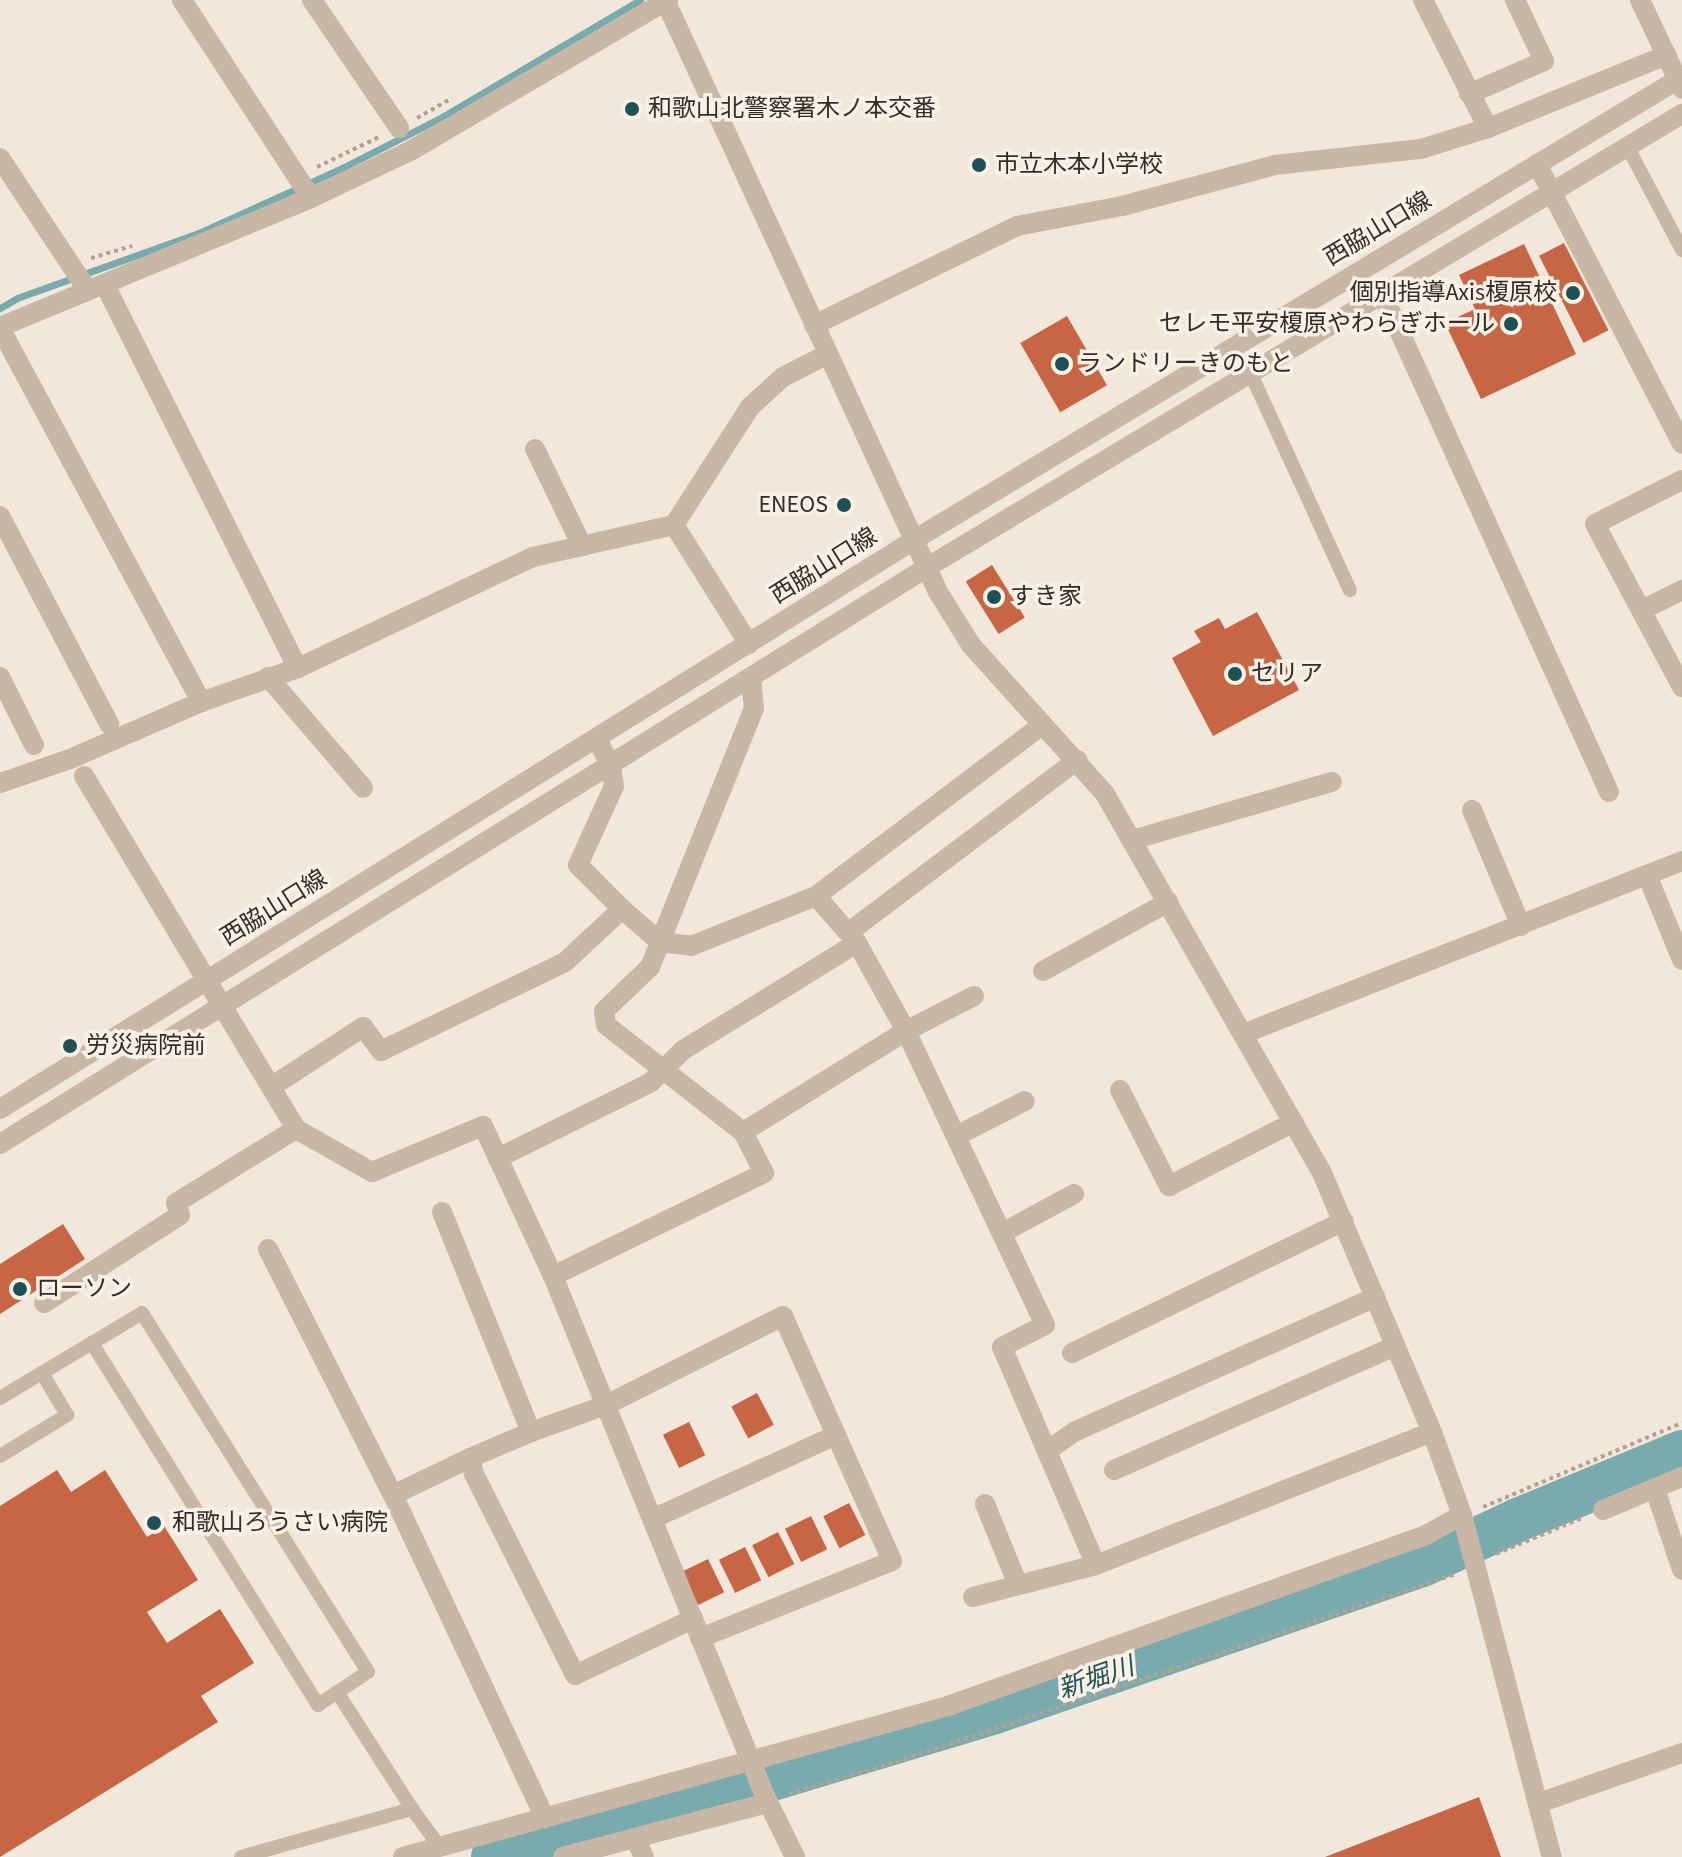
<!DOCTYPE html>
<meta charset="utf-8">
<style>
body{margin:0}
#map{position:relative;width:1682px;height:1857px;overflow:hidden;background:#f1e7da;font-family:"Source Sans 3","Noto Sans JP",sans-serif}
div>[style]{position:absolute}
.stream>*{height:7px;margin:-3.5px;padding:0 3.5px;transform-origin:3.5px;border-radius:3.5px;background:#79abae}
.river>*{height:44px;margin:-22px;padding:0 22px;transform-origin:22px;border-radius:22px;background:#79abae}
.building>*{inset:0;background:#c66644;transform-origin:0 0}
.path>*{height:4px;margin-top:-2px;transform-origin:0;background:repeating-linear-gradient(90deg,#b5a190 0 4px,transparent 0 8px)}
.service>*{height:14px;margin:-7px;padding:0 7px;transform-origin:7px;border-radius:7px;background:#c9b7a6}
.minor>*{height:20px;margin:-10px;padding:0 10px;transform-origin:10px;border-radius:10px;background:#c9b7a6}
.tertiary>*{height:20px;margin:-10px;padding:0 10px;transform-origin:10px;border-radius:10px;background:#c9b7a6}
.dots>*{width:22px;height:22px;translate:-50% -50%;box-sizing:border-box;border:4px solid #f9f1e6;border-radius:50%}
span{translate:-50% -50%;white-space:nowrap;text-align:center;line-height:1.15;-webkit-text-stroke:7px #f9f1e6;paint-order:stroke}
.poi-label{font-size:24px;color:#352c27}
.left{translate:0 -50%;text-align:left}
.right{translate:-100% -50%;text-align:right}
.street-label{font-size:24px;color:#352c27}
.water-label{font-size:26px;color:#1d5157;font-style:italic}
</style>
<div id="map">
<div class="stream">
<div style="left:0;top:308px;width:20px;rotate:-30deg"></div>
<div style="left:17px;top:298px;width:195px;rotate:-19.7deg"></div>
<div style="left:201px;top:232px;width:157px;rotate:-24.4deg"></div>
<div style="left:344px;top:167px;width:110px;rotate:-27deg"></div>
<div style="left:442px;top:117px;width:230px;rotate:-30.6deg"></div>
</div>
<div class="river">
<div style="left:493px;top:1857px;width:206px;rotate:-15.2deg"></div>
<div style="left:692px;top:1803px;width:316px;rotate:-16.7deg"></div>
<div style="left:995px;top:1712px;width:454px;rotate:-19deg"></div>
<div style="left:1424px;top:1564px;width:104px;rotate:-25.1deg"></div>
<div style="left:1518px;top:1520px;width:178px;rotate:-22.5deg"></div>
</div>
<div class="building">
<div style="left:1564px;top:243px;width:98px;height:28px;rotate:63deg"></div>
<div style="clip-path:polygon(1524px 244px,1576px 354px,1481px 399px,1445px 323px,1475px 309px,1459px 275px)"></div>
<div style="left:1067px;top:316px;width:80px;height:54px;rotate:60deg"></div>
<div style="left:992px;top:565px;width:62px;height:31px;rotate:58deg"></div>
<div style="clip-path:polygon(1257px 612px,1299px 690px,1213px 736px,1172px 658px,1201px 642px,1194px 631px,1219px 618px,1225px 629px)"></div>
<div style="clip-path:polygon(63px 1224px,85px 1259px,0 1314px,0 1264px)"></div>
<div style="left:757px;top:1393px;width:36px;height:29px;rotate:62deg"></div>
<div style="left:689px;top:1422px;width:37px;height:29px;rotate:64deg"></div>
<div style="clip-path:polygon(57px 1470px,71px 1492px,105px 1470px,147px 1537px,164px 1526px,198px 1580px,147px 1612px,167px 1643px,220px 1609px,254px 1663px,201px 1696px,218px 1722px,0 1857px,0 1506px)"></div>
<div style="left:849px;top:1503px;width:36px;height:29px;rotate:63deg"></div>
<div style="left:811px;top:1516px;width:37px;height:29px;rotate:64deg"></div>
<div style="left:778px;top:1532px;width:36px;height:29px;rotate:63deg"></div>
<div style="left:745px;top:1547px;width:37px;height:29px;rotate:64deg"></div>
<div style="left:708px;top:1559px;width:37px;height:29px;rotate:64deg"></div>
<div style="clip-path:polygon(1479px 1797px,1501px 1857px,1325px 1857px)"></div>
</div>
<div class="path">
<div style="left:417px;top:118px;width:40px;rotate:-29.7deg"></div>
<div style="left:317px;top:167px;width:71px;rotate:-25.8deg"></div>
<div style="left:91px;top:258px;width:43px;rotate:-16.3deg"></div>
<div style="left:1483px;top:1507px;width:216px;rotate:-22.9deg"></div>
<div style="left:1496px;top:1554px;width:95px;rotate:-22.8deg"></div>
<div style="left:789px;top:1794px;width:112px;rotate:-16.7deg"></div>
<div style="left:896px;top:1762px;width:591px;rotate:-18.56deg"></div>
</div>
<div class="service">
<div style="left:1627px;top:146px;width:118px;rotate:62.1deg"></div>
<div style="left:1250px;top:372px;width:240px;rotate:65.4deg"></div>
<div style="left:0;top:1398px;width:107px;rotate:-30.9deg"></div>
<div style="left:92px;top:1343px;width:58px;rotate:-31deg"></div>
<div style="left:142px;top:1313px;width:424px;rotate:57.8deg"></div>
<div style="left:368px;top:1672px;width:60px;rotate:146.6deg"></div>
<div style="left:318px;top:1705px;width:427px;rotate:-122deg"></div>
<div style="left:0;top:1456px;width:79px;rotate:-31.5deg"></div>
<div style="left:67px;top:1415px;width:49px;rotate:-120.8deg"></div>
<div style="left:337px;top:1692px;width:139px;rotate:57.3deg"></div>
<div style="left:241px;top:1857px;width:178px;rotate:-15.7deg"></div>
<div style="left:412px;top:1809px;width:47px;rotate:53.6deg"></div>
</div>
<div class="minor">
<div style="left:182px;top:0;width:236px;rotate:56.9deg"></div>
<div style="left:312px;top:0;width:155px;rotate:55.8deg"></div>
<div style="left:1423px;top:0;width:144px;rotate:63.1deg"></div>
<div style="left:1640px;top:0;width:98px;rotate:64.7deg"></div>
<div style="left:1469px;top:94px;width:82px;rotate:-23.7deg"></div>
<div style="left:1544px;top:61px;width:68px;rotate:-115.4deg"></div>
<div style="left:0;top:158px;width:159px;rotate:56.5deg"></div>
<div style="left:1537px;top:164px;width:315px;rotate:62.6deg"></div>
<div style="left:105px;top:285px;width:429px;rotate:63.3deg"></div>
<div style="left:1382px;top:293px;width:548px;rotate:65.54deg"></div>
<div style="left:814px;top:325px;width:226px;rotate:-26deg"></div>
<div style="left:1017px;top:226px;width:107px;rotate:-10.8deg"></div>
<div style="left:1122px;top:206px;width:158px;rotate:-15deg"></div>
<div style="left:1275px;top:165px;width:147px;rotate:-6.3deg"></div>
<div style="left:1421px;top:149px;width:70px;rotate:-17.4deg"></div>
<div style="left:1488px;top:128px;width:193px;rotate:-22.2deg"></div>
<div style="left:0;top:327px;width:337px;rotate:-22.5deg"></div>
<div style="left:311px;top:198px;width:112px;rotate:-25.4deg"></div>
<div style="left:412px;top:150px;width:297px;rotate:-30.4deg"></div>
<div style="left:0;top:328px;width:425px;rotate:61.7deg"></div>
<div style="left:535px;top:449px;width:108px;rotate:64.1deg"></div>
<div style="left:1682px;top:480px;width:97px;rotate:153.2deg"></div>
<div style="left:1595px;top:524px;width:185px;rotate:61.9deg"></div>
<div style="left:0;top:516px;width:235px;rotate:62.3deg"></div>
<div style="left:1642px;top:610px;width:45px;rotate:-26.6deg"></div>
<div style="left:749px;top:644px;width:141px;rotate:-122.2deg"></div>
<div style="left:674px;top:525px;width:140px;rotate:-57.2deg"></div>
<div style="left:750px;top:407px;width:45px;rotate:-42.3deg"></div>
<div style="left:783px;top:377px;width:51px;rotate:-27.1deg"></div>
<div style="left:0;top:677px;width:76px;rotate:63.4deg"></div>
<div style="left:268px;top:677px;width:146px;rotate:49.4deg"></div>
<div style="left:84px;top:776px;width:412px;rotate:59deg"></div>
<div style="left:296px;top:1129px;width:87px;rotate:29.5deg"></div>
<div style="left:372px;top:1172px;width:120px;rotate:-22.5deg"></div>
<div style="left:483px;top:1126px;width:166px;rotate:65deg"></div>
<div style="left:553px;top:1276px;width:562px;rotate:67.82deg"></div>
<div style="left:765px;top:1796px;width:68px;rotate:63.8deg"></div>
<div style="left:0;top:783px;width:74px;rotate:-18.9deg"></div>
<div style="left:70px;top:759px;width:143px;rotate:-23.5deg"></div>
<div style="left:201px;top:702px;width:103px;rotate:-19.3deg"></div>
<div style="left:298px;top:668px;width:260px;rotate:-25.3deg"></div>
<div style="left:533px;top:557px;width:145px;rotate:-12.8deg"></div>
<div style="left:1472px;top:810px;width:126px;rotate:67.1deg"></div>
<div style="left:1132px;top:840px;width:208px;rotate:-16.2deg"></div>
<div style="left:1647px;top:875px;width:92px;rotate:67.6deg"></div>
<div style="left:622px;top:909px;width:50px;rotate:41deg"></div>
<div style="left:660px;top:942px;width:252px;rotate:-68.1deg"></div>
<div style="left:754px;top:708px;width:30px;rotate:-96deg"></div>
<div style="left:849px;top:932px;width:286px;rotate:-37deg"></div>
<div style="left:1043px;top:971px;width:143px;rotate:-28.9deg"></div>
<div style="left:974px;top:996px;width:76px;rotate:152.8deg"></div>
<div style="left:906px;top:1031px;width:325px;rotate:64.7deg"></div>
<div style="left:1045px;top:1325px;width:48px;rotate:152.9deg"></div>
<div style="left:1002px;top:1347px;width:237px;rotate:66.7deg"></div>
<div style="left:1096px;top:1565px;width:361px;rotate:-21.6deg"></div>
<div style="left:1243px;top:1034px;width:472px;rotate:-21.5deg"></div>
<div style="left:271px;top:1087px;width:110px;rotate:-33.1deg"></div>
<div style="left:363px;top:1027px;width:30px;rotate:53deg"></div>
<div style="left:381px;top:1051px;width:204px;rotate:-25.8deg"></div>
<div style="left:565px;top:962px;width:78px;rotate:-42.9deg"></div>
<div style="left:622px;top:909px;width:62px;rotate:-135deg"></div>
<div style="left:578px;top:865px;width:87px;rotate:-65.5deg"></div>
<div style="left:614px;top:786px;width:20px;rotate:-99deg"></div>
<div style="left:611px;top:766px;width:30px;rotate:-118deg"></div>
<div style="left:1120px;top:1090px;width:108px;rotate:63deg"></div>
<div style="left:1169px;top:1186px;width:140px;rotate:-27.1deg"></div>
<div style="left:743px;top:1132px;width:192px;rotate:-31.8deg"></div>
<div style="left:906px;top:1031px;width:101px;rotate:-119.1deg"></div>
<div style="left:857px;top:943px;width:62px;rotate:-131.1deg"></div>
<div style="left:956px;top:1136px;width:77px;rotate:-26.9deg"></div>
<div style="left:498px;top:1158px;width:169px;rotate:-26.3deg"></div>
<div style="left:650px;top:1083px;width:47px;rotate:-45deg"></div>
<div style="left:683px;top:1050px;width:204px;rotate:-31.6deg"></div>
<div style="left:442px;top:1212px;width:237px;rotate:68deg"></div>
<div style="left:531px;top:1432px;width:66px;rotate:156.9deg"></div>
<div style="left:470px;top:1458px;width:16px;rotate:76deg"></div>
<div style="left:474px;top:1474px;width:225px;rotate:63.3deg"></div>
<div style="left:575px;top:1675px;width:131px;rotate:-25.4deg"></div>
<div style="left:1002px;top:1233px;width:82px;rotate:-28.4deg"></div>
<div style="left:268px;top:1249px;width:276px;rotate:63.1deg"></div>
<div style="left:553px;top:1276px;width:235px;rotate:-26deg"></div>
<div style="left:764px;top:1173px;width:46px;rotate:-117.1deg"></div>
<div style="left:743px;top:1132px;width:174px;rotate:-142deg"></div>
<div style="left:606px;top:1025px;width:14px;rotate:-98deg"></div>
<div style="left:604px;top:1011px;width:64px;rotate:-43.7deg"></div>
<div style="left:650px;top:967px;width:27px;rotate:-68deg"></div>
<div style="left:660px;top:942px;width:31px;rotate:7deg"></div>
<div style="left:691px;top:946px;width:135px;rotate:-21.8deg"></div>
<div style="left:816px;top:896px;width:283px;rotate:-37.1deg"></div>
<div style="left:44px;top:1303px;width:162px;rotate:-32.9deg"></div>
<div style="left:180px;top:1215px;width:13px;rotate:-108deg"></div>
<div style="left:176px;top:1203px;width:141px;rotate:-31.7deg"></div>
<div style="left:1072px;top:1353px;width:302px;rotate:-25.9deg"></div>
<div style="left:531px;top:1432px;width:80px;rotate:-19.8deg"></div>
<div style="left:606px;top:1405px;width:198px;rotate:-26.7deg"></div>
<div style="left:783px;top:1316px;width:268px;rotate:66deg"></div>
<div style="left:892px;top:1561px;width:207px;rotate:158.1deg"></div>
<div style="left:1047px;top:1451px;width:35px;rotate:-35deg"></div>
<div style="left:1076px;top:1431px;width:328px;rotate:-24.1deg"></div>
<div style="left:470px;top:1458px;width:85px;rotate:154.3deg"></div>
<div style="left:393px;top:1495px;width:357px;rotate:64.8deg"></div>
<div style="left:1114px;top:1470px;width:307px;rotate:-23.8deg"></div>
<div style="left:1655px;top:1489px;width:85px;rotate:71.6deg"></div>
<div style="left:985px;top:1504px;width:87px;rotate:67.8deg"></div>
<div style="left:1603px;top:1510px;width:86px;rotate:-22.7deg"></div>
<div style="left:652px;top:1519px;width:202px;rotate:-24.5deg"></div>
<div style="left:973px;top:1597px;width:127px;rotate:-14.6deg"></div>
<div style="left:1539px;top:1803px;width:151px;rotate:-19.3deg"></div>
<div style="left:635px;top:1838px;width:21px;rotate:65deg"></div>
<div style="left:403px;top:1857px;width:566px;rotate:-15.49deg"></div>
<div style="left:948px;top:1706px;width:508px;rotate:-19.68deg"></div>
<div style="left:1426px;top:1535px;width:41px;rotate:-29.1deg"></div>
<div style="left:563px;top:1857px;width:212px;rotate:-14.8deg"></div>
</div>
<div class="tertiary">
<div style="left:665px;top:0;width:652px;rotate:65.24deg"></div>
<div style="left:938px;top:592px;width:62px;rotate:58.1deg"></div>
<div style="left:971px;top:645px;width:200px;rotate:48deg"></div>
<div style="left:1105px;top:794px;width:437px;rotate:60.2deg"></div>
<div style="left:1322px;top:1173px;width:281px;rotate:67deg"></div>
<div style="left:1432px;top:1432px;width:88px;rotate:70.1deg"></div>
<div style="left:1462px;top:1515px;width:354px;rotate:75.3deg"></div>
<div style="left:0;top:1109px;width:1077px;rotate:-31.9deg"></div>
<div style="left:914px;top:540px;width:897px;rotate:-31.08deg"></div>
<div style="left:0;top:1144px;width:1091px;rotate:-31.88deg"></div>
<div style="left:926px;top:568px;width:882px;rotate:-30.99deg"></div>
</div>
<div class="dots">
<div style="left:632px;top:109px;background:#1d5157"></div>
<div style="left:979px;top:165px;background:#1d5157"></div>
<div style="left:1573px;top:293px;background:#1d5157"></div>
<div style="left:1511px;top:324px;background:#1d5157"></div>
<div style="left:1062px;top:364px;background:#1d5157"></div>
<div style="left:844px;top:505px;background:#1d5157"></div>
<div style="left:994px;top:597px;background:#1d5157"></div>
<div style="left:1235px;top:674px;background:#1d5157"></div>
<div style="left:70px;top:1046px;background:#1d5157"></div>
<div style="left:20px;top:1289px;background:#1d5157"></div>
<div style="left:154px;top:1523px;background:#1d5157"></div>
</div>
<div class="poi-label">
<span class="left" style="left:648px;top:109px">和歌山北警察署木ノ本交番</span>
<span class="left" style="left:995px;top:165px">市立木本小学校</span>
<span class="right" style="left:1557px;top:293px">個別指導Axis榎原校</span>
<span class="right" style="left:1495px;top:324px">セレモ平安榎原やわらぎホール</span>
<span class="left" style="left:1078px;top:364px">ランドリーきのもと</span>
<span class="right" style="left:828px;top:505px">ENEOS</span>
<span class="left" style="left:1010px;top:597px">すき家</span>
<span class="left" style="left:1251px;top:674px">セリア</span>
<span class="left" style="left:86px;top:1046px">労災病院前</span>
<span class="left" style="left:36px;top:1289px">ローソン</span>
<span class="left" style="left:172px;top:1523px">和歌山ろうさい病院</span>
</div>
<div class="street-label">
<span style="left:1378px;top:229px;rotate:-31deg">西脇山口線</span>
<span style="left:824px;top:566px;rotate:-32deg">西脇山口線</span>
<span style="left:274px;top:908px;rotate:-32deg">西脇山口線</span>
</div>
<div class="water-label">
<span style="left:1096px;top:1678px;rotate:-19deg">新堀川</span>
</div>
</div>
